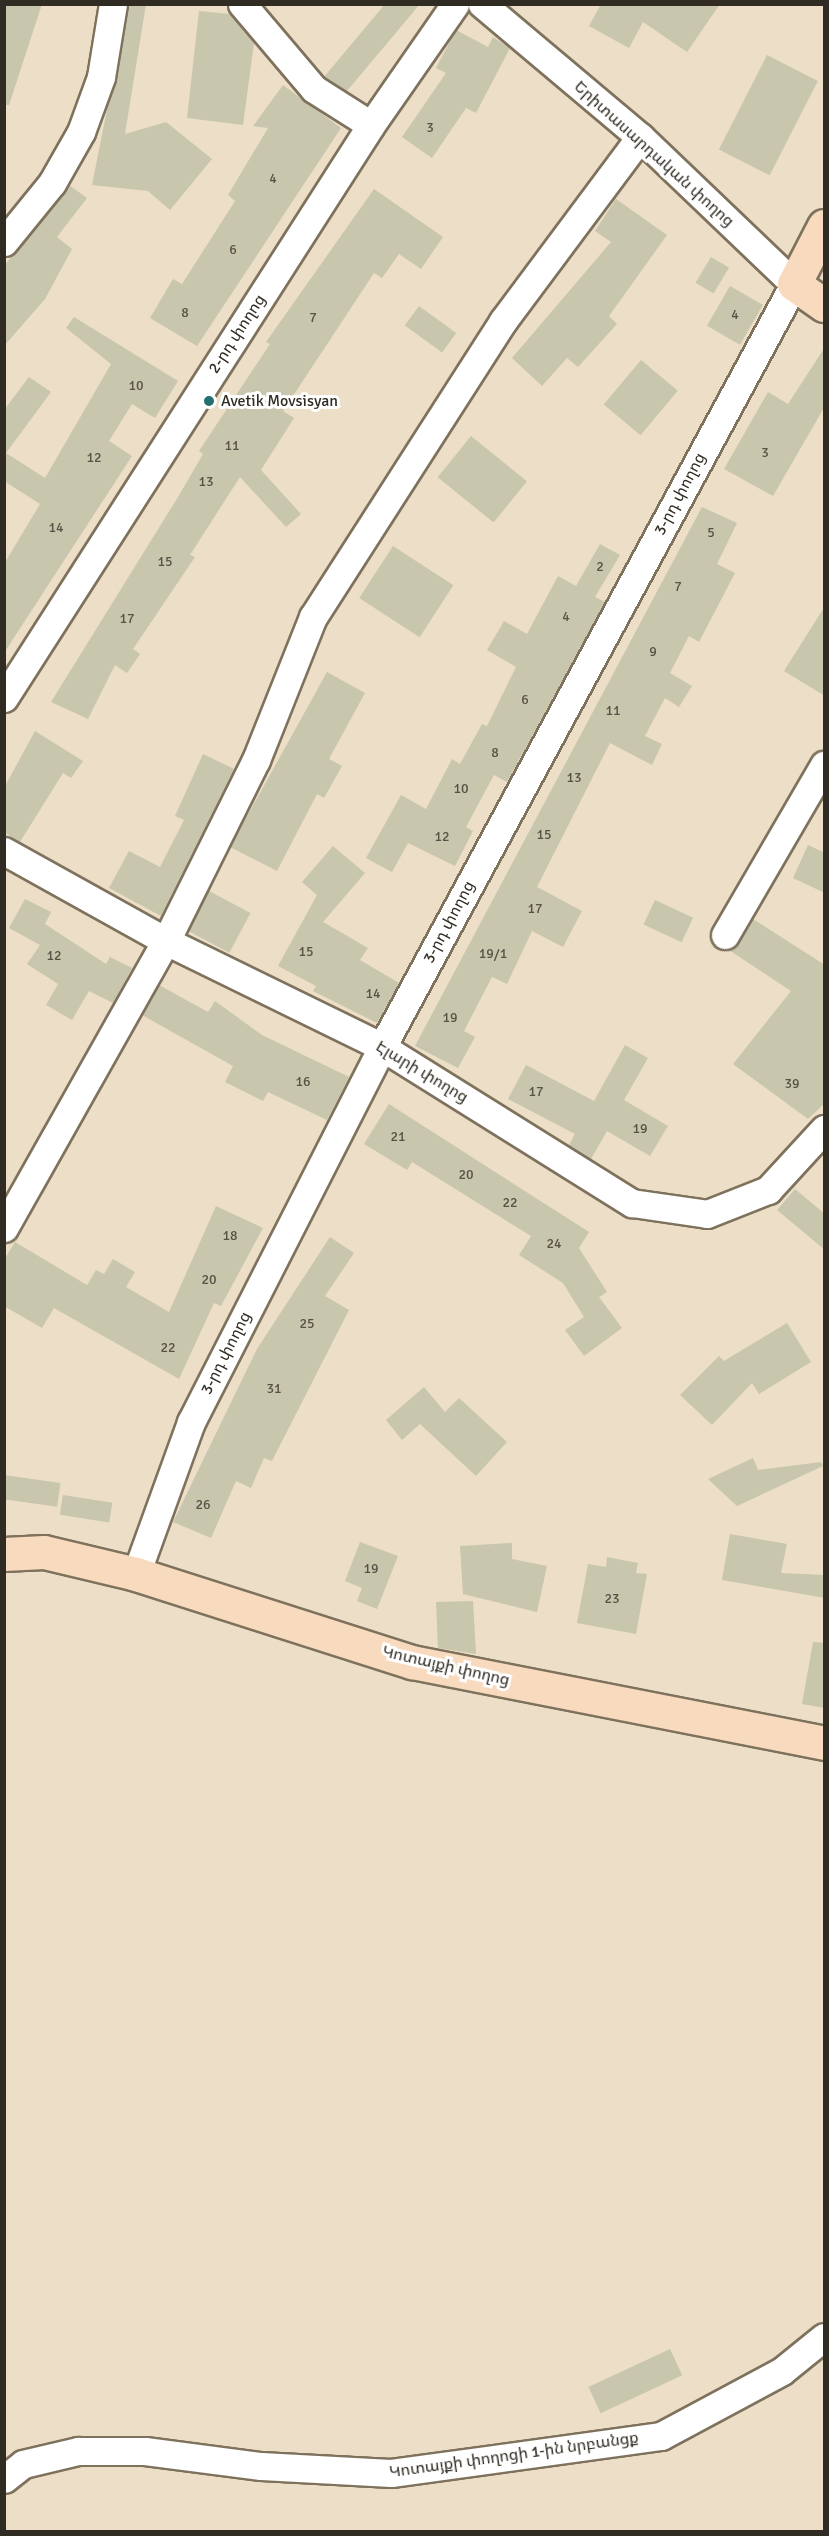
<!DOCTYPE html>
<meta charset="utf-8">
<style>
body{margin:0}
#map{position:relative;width:829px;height:2536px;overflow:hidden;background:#ecdec7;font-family:Signika,"Noto Sans Armenian",sans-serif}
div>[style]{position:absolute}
.building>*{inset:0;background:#c8c6ad;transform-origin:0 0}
.roads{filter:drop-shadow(2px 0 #7e725d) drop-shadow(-2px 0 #7e725d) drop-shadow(0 2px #7e725d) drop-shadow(0 -2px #7e725d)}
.street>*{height:27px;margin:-13.5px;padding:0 13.5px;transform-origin:13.5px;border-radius:13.5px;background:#fff}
.secondary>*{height:33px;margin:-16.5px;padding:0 16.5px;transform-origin:16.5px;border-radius:16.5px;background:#f8dabe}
.dots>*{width:16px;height:16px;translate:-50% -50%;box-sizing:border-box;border:3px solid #fff;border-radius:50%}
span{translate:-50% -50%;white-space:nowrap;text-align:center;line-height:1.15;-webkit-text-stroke:6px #fff;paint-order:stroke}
.number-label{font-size:14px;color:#575246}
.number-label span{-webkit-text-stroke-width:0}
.street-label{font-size:16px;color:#312c23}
.poi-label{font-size:16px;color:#312c23}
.left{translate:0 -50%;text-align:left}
.frame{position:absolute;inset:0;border:6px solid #312c23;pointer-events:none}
</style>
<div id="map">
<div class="building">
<div style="clip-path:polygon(4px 4px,42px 4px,9px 105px,4px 105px)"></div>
<div style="clip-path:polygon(128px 4px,146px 4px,125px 134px,166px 122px,212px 159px,170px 210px,148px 191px,92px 185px)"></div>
<div style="clip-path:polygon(385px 4px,420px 4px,347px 91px,324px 77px)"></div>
<div style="clip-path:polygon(601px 4px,720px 4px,687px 52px,643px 22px,629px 48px,589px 26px)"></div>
<div style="clip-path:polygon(199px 11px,230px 14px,254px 43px,243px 125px,187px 118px)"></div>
<div style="clip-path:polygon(456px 30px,488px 47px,493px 37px,510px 48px,476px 113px,466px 108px,432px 158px,402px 137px,446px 73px,436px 68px)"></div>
<div style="left:767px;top:55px;width:57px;height:106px;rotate:27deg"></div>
<div style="clip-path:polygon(283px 85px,341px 128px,197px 346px,150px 318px,173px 279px,182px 284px,235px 201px,228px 195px,268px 128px,253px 126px)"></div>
<div style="clip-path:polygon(69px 185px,87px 198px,57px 237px,72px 249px,45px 299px,4px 346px,4px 266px)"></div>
<div style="clip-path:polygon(374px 189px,443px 237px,421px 269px,399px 254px,382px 278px,374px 273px,283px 411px,294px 418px,261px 470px,301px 514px,286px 527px,240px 477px,190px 555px,195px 557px,133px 649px,140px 654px,127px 673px,115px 665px,88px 719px,51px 702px,178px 497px,203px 454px,199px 451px,270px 344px,266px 342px)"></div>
<div style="clip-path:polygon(616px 199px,667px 235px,609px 316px,617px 324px,578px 367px,567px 358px,542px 386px,512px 358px,611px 242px,595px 231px)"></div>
<div style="left:711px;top:257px;width:21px;height:30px;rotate:31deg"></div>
<div style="left:730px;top:286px;width:38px;height:46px;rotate:30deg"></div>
<div style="left:419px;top:306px;width:46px;height:24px;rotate:36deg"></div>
<div style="clip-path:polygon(74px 317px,178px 381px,155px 418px,132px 404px,109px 441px,132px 456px,4px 653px,4px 564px,40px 504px,4px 481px,4px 410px,29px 377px,51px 392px,6px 453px,45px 478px,111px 364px,66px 328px)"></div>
<div style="clip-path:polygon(825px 347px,825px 406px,773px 496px,724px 469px,768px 392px,788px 404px)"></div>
<div style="left:641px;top:360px;width:48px;height:58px;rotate:40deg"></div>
<div style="left:471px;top:436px;width:72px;height:53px;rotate:39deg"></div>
<div style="clip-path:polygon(702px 507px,737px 523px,717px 564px,735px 573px,699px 642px,689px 636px,670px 673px,692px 686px,679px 707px,665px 698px,645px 736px,662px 744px,652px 765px,610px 743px,537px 887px,582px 911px,563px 947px,532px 931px,507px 984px,492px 977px,464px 1031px,475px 1037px,458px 1068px,415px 1046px)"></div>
<div style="clip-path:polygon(600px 544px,620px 555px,595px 597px,605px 602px,507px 782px,494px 775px,466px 827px,473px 831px,455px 866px,408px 843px,392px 872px,366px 858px,401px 795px,426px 809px,452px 759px,460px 764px,482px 724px,487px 726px,516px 667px,487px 650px,504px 621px,527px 634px,558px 576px,576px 586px)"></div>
<div style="left:393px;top:546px;width:72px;height:62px;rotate:33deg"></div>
<div style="clip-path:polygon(825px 606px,825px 696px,784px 671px)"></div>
<div style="clip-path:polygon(327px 672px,365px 693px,329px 759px,342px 766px,324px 798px,317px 794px,277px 871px,230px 847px)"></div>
<div style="clip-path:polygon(35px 731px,83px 761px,71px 778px,63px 773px,20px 842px,4px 832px,4px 788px)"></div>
<div style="clip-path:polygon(203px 754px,234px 769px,161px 916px,109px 888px,129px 851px,160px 867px,184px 820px,175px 816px)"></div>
<div style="clip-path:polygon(808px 845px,825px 853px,825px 893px,793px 878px)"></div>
<div style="clip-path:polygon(333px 846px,365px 873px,323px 922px,368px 948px,360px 960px,399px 983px,377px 1023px,313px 991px,316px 986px,278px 966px,317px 895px,302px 882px)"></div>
<div style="left:209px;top:891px;width:47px;height:45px;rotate:28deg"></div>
<div style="clip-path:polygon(25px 899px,51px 912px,45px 924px,106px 964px,110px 957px,132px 968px,113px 1003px,89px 991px,72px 1020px,46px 1005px,58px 984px,27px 964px,40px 945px,9px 928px)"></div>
<div style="left:655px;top:900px;width:42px;height:27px;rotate:25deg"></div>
<div style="clip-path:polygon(753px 919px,825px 965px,825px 1103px,808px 1119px,733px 1064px,791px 991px,729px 950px)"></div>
<div style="clip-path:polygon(159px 985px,208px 1012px,215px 1001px,262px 1035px,349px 1077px,327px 1120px,268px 1092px,263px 1101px,225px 1082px,233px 1066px,142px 1015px)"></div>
<div style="clip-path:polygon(625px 1045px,648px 1058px,624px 1100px,668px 1126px,650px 1156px,607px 1131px,591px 1159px,569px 1145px,575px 1134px,508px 1099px,526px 1065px,594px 1101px)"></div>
<div style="clip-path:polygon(389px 1104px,589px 1232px,579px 1248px,607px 1292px,599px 1297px,622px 1328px,584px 1356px,565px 1330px,584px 1317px,563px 1283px,519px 1255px,531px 1236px,412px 1162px,407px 1170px,364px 1144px)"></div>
<div style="clip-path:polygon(795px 1189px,825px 1214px,825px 1250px,777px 1210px)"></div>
<div style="clip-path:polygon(216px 1206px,263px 1228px,221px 1306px,214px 1303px,179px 1379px,54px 1308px,42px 1328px,4px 1306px,4px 1260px,15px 1242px,87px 1285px,96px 1270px,104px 1274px,113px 1259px,135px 1272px,126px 1287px,169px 1312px)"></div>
<div style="clip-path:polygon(330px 1237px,354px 1253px,325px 1296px,349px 1310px,272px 1461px,264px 1458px,251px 1488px,236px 1481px,211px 1538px,173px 1522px,257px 1349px)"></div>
<div style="clip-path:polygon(787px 1323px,811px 1362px,759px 1394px,752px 1383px,712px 1425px,680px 1395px,719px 1356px,724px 1361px)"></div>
<div style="clip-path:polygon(424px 1387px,445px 1412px,459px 1398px,507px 1442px,476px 1476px,420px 1424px,402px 1440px,386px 1420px)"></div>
<div style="clip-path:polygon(753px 1458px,758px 1470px,821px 1462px,823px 1466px,737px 1506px,708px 1479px)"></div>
<div style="left:4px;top:1475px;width:57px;height:24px;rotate:8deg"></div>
<div style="left:63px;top:1495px;width:50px;height:20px;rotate:9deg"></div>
<div style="clip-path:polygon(730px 1534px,787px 1544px,781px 1573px,825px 1575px,825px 1598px,722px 1580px)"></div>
<div style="clip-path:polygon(360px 1542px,398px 1556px,377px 1609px,357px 1601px,362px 1588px,345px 1581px)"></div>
<div style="clip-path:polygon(512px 1543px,512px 1559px,547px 1566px,537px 1612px,463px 1594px,460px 1546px)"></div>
<div style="clip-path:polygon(607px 1557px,638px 1563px,636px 1573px,647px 1574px,636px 1634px,577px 1623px,588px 1564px,606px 1567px)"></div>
<div style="clip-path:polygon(473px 1601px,476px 1654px,438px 1648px,436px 1602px)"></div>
<div style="clip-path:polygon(813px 1642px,825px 1643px,825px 1708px,802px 1704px)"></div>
<div style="left:670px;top:2349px;width:29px;height:90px;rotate:65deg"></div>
</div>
<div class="roads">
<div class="street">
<div style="left:242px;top:4px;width:111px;rotate:49.7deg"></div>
<div style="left:314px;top:89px;width:67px;rotate:32.3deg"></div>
<div style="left:4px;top:242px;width:76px;rotate:-50.9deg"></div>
<div style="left:52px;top:183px;width:59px;rotate:-60.4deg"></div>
<div style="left:81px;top:132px;width:59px;rotate:-70deg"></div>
<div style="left:101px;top:77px;width:74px;rotate:-80.7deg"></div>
<div style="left:4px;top:698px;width:680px;rotate:-57.36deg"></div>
<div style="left:371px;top:125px;width:147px;rotate:-55.2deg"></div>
<div style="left:4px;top:851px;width:185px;rotate:29.1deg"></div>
<div style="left:166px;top:941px;width:241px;rotate:26.1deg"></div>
<div style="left:382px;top:1047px;width:295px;rotate:32deg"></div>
<div style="left:632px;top:1203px;width:76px;rotate:8.3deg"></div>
<div style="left:707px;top:1214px;width:66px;rotate:-21.5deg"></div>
<div style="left:768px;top:1190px;width:83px;rotate:-47.4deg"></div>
<div style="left:725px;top:935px;width:197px;rotate:-59.8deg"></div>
<div style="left:4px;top:1228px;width:330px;rotate:-60.6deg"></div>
<div style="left:166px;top:941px;width:202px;rotate:-63.6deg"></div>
<div style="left:256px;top:760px;width:154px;rotate:-68.3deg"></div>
<div style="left:313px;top:617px;width:352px;rotate:-57.3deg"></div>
<div style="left:503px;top:321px;width:229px;rotate:-53.3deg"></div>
<div style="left:136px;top:1574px;width:162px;rotate:-70.1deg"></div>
<div style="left:191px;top:1422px;width:421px;rotate:-63deg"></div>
<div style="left:382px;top:1047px;width:867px;rotate:-61.63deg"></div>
<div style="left:794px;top:284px;width:213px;rotate:-136.3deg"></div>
<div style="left:640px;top:137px;width:207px;rotate:-139.9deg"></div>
<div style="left:4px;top:2479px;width:24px;rotate:-38deg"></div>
<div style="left:23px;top:2464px;width:57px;rotate:-13.3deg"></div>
<div style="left:78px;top:2451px;width:67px"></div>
<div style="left:145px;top:2451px;width:117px;rotate:7.4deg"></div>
<div style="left:261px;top:2466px;width:130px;rotate:3.1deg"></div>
<div style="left:391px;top:2473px;width:273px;rotate:-7.8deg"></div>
<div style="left:661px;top:2436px;width:137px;rotate:-28.2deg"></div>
<div style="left:782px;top:2371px;width:54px;rotate:-39deg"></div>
</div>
<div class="secondary">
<div style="left:824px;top:226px;width:65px;rotate:117.3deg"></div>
<div style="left:794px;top:284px;width:37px;rotate:35deg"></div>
<div style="left:4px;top:1554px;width:40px;rotate:-2.9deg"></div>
<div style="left:44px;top:1552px;width:95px;rotate:13.4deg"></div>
<div style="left:136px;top:1574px;width:290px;rotate:17.7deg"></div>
<div style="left:412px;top:1662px;width:420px;rotate:11.1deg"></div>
</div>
</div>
<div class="dots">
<div style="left:209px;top:401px;background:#246f6f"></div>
</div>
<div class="number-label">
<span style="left:430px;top:128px">3</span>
<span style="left:273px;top:179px">4</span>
<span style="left:233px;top:250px">6</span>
<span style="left:185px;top:313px">8</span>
<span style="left:735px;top:315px">4</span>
<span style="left:313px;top:318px">7</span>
<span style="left:136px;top:386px">10</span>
<span style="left:232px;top:446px">11</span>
<span style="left:765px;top:453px">3</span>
<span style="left:94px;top:458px">12</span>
<span style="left:206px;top:482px">13</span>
<span style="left:56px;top:528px">14</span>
<span style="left:711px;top:533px">5</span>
<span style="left:165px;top:562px">15</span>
<span style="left:600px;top:567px">2</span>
<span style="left:678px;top:587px">7</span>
<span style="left:566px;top:617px">4</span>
<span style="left:127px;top:619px">17</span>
<span style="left:653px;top:652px">9</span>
<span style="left:525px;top:700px">6</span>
<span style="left:613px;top:711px">11</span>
<span style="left:495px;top:753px">8</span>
<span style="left:574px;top:778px">13</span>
<span style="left:461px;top:789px">10</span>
<span style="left:544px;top:835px">15</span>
<span style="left:442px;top:837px">12</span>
<span style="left:535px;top:909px">17</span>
<span style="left:306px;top:952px">15</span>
<span style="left:493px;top:954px">19/1</span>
<span style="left:54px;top:956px">12</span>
<span style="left:373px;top:994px">14</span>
<span style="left:450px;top:1018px">19</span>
<span style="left:303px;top:1082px">16</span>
<span style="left:792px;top:1084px">39</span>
<span style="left:536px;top:1092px">17</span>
<span style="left:640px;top:1129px">19</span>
<span style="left:398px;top:1137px">21</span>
<span style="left:466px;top:1175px">20</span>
<span style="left:510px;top:1203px">22</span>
<span style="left:230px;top:1236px">18</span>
<span style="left:554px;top:1244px">24</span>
<span style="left:209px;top:1280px">20</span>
<span style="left:307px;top:1324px">25</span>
<span style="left:168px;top:1348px">22</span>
<span style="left:274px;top:1389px">31</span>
<span style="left:203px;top:1505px">26</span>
<span style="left:371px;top:1569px">19</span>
<span style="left:612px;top:1599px">23</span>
</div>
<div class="street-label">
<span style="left:654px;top:154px;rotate:42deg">Երիտասարդական փողոց</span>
<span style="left:237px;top:334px;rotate:-57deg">2-րդ փողոց</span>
<span style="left:680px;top:494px;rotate:-62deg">3-րդ փողոց</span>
<span style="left:449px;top:922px;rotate:-62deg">3-րդ փողոց</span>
<span style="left:422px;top:1072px;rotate:31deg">Էլարի փողոց</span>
<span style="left:226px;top:1353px;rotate:-63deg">3-րդ փողոց</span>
<span style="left:446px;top:1666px;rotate:13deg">Կոտայքի փողոց</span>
<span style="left:514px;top:2455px;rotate:-8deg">Կոտայքի փողոցի 1-ին նրբանցք</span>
</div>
<div class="poi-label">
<span class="left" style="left:221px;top:401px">Avetik Movsisyan</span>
</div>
<div class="frame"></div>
</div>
